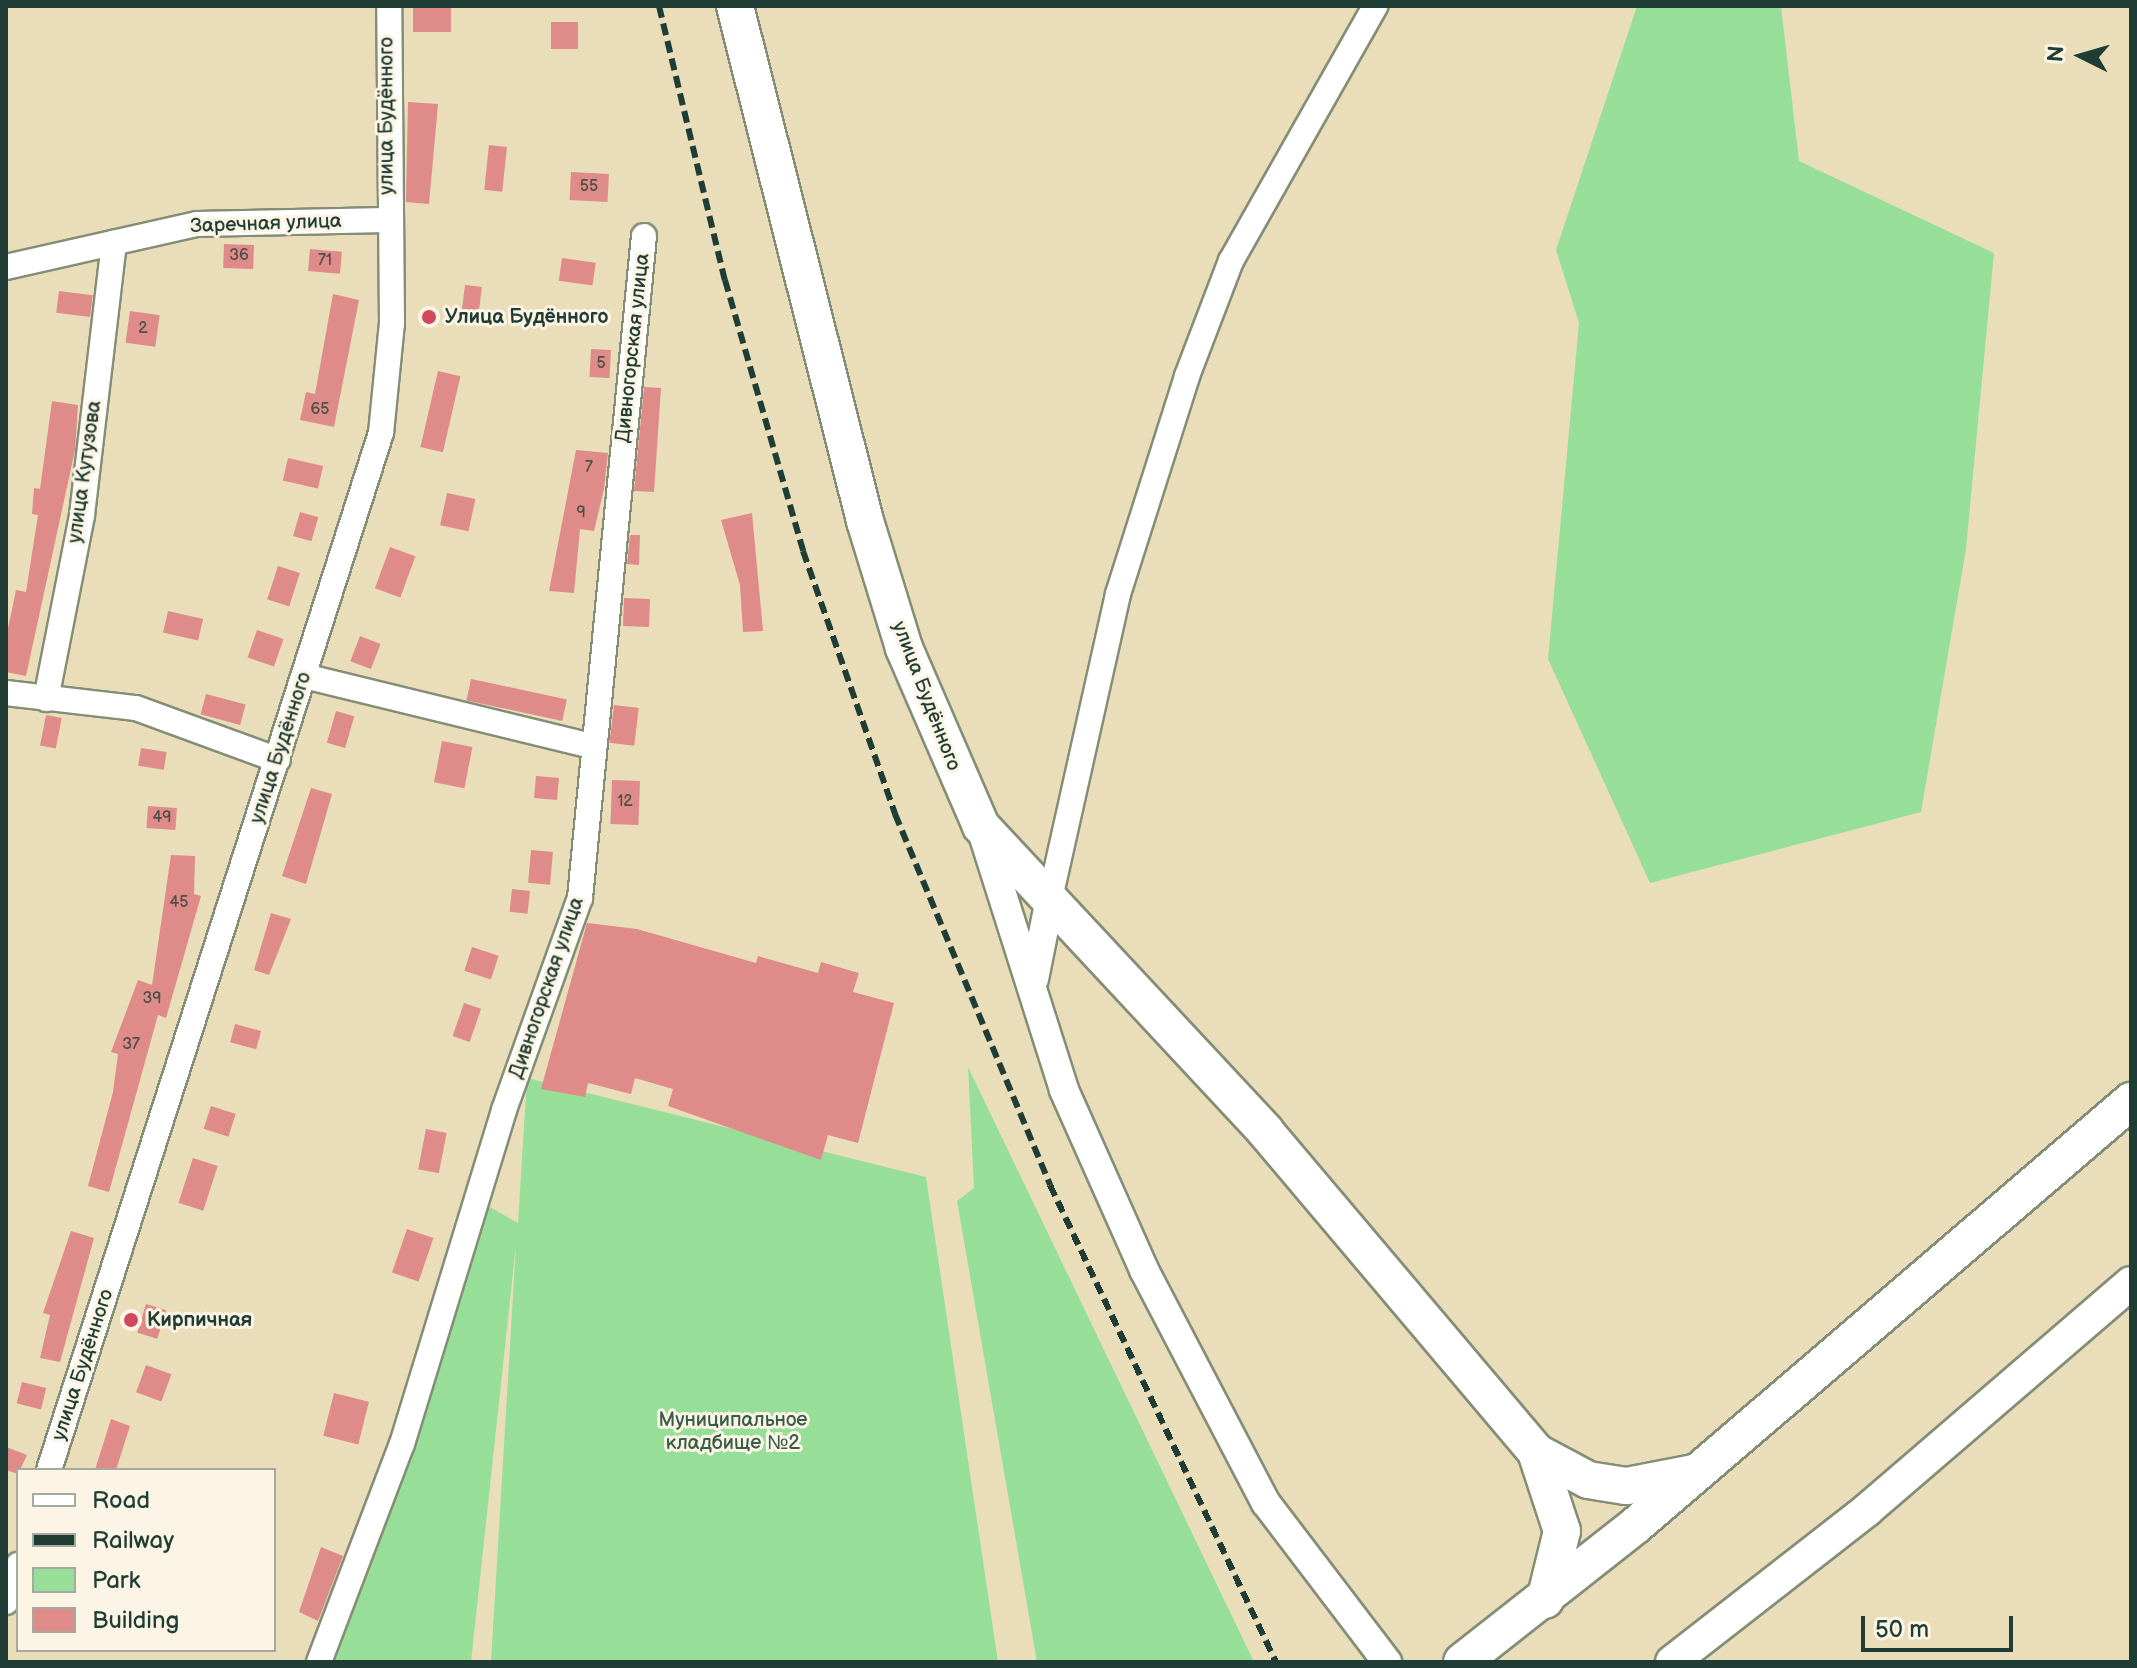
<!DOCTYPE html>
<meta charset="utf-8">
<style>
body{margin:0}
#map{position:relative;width:2137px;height:1668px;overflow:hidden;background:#e9deb9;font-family:"Balsamiq Sans",sans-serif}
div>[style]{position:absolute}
.green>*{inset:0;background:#97df99}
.building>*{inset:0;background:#de8b89;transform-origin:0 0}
.roads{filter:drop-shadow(2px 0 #848e76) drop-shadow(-2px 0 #848e76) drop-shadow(0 2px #848e76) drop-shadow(0 -2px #848e76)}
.minor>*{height:24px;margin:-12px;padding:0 12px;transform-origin:12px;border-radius:12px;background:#fff}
.tertiary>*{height:28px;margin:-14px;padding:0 14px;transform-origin:14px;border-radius:14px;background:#fff}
.secondary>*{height:32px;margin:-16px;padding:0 16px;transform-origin:16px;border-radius:16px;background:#fff}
.primary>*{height:36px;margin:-18px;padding:0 18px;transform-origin:18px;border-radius:18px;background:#fff}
.rail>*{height:6px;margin-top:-3px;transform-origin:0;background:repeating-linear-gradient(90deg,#1f3d34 0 12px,transparent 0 18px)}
.dots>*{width:22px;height:22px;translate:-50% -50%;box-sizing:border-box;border:4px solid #fcf5e5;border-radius:50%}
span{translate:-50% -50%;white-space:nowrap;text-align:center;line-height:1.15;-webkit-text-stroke:6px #fcf5e5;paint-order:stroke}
.number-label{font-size:16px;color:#4f5049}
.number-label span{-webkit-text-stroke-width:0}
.street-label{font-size:20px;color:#1f3d34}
.poi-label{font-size:20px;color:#1f3d34;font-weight:700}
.left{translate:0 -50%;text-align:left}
.park-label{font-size:20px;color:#375d48}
.frame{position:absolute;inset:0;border:8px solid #1f3d34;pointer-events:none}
.legend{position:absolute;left:16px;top:1468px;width:260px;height:184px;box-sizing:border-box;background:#fcf5e5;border:2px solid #a4ab9e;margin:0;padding:10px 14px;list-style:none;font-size:24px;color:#1f3d34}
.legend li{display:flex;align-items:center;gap:16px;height:40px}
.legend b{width:40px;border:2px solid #a4ab9e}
.north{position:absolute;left:2041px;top:16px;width:80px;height:80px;-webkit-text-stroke:6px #fcf5e5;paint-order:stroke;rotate:275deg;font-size:22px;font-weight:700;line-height:32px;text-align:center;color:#1f3d34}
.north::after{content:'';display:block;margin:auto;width:28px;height:36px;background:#1f3d34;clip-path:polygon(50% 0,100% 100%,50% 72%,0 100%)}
.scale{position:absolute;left:1861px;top:1616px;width:152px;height:36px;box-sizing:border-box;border:4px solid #1f3d34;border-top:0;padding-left:10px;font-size:24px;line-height:28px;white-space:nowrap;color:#1f3d34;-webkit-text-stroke:6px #fcf5e5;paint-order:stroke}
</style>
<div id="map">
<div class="green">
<div style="clip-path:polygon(1637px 6px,1781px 6px,1799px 161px,1994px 253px,1966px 549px,1921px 812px,1650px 883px,1548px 659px,1579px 323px,1556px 250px)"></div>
<div style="clip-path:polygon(968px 1067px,1254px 1662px,1037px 1662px,957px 1201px,974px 1188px)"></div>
<div style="clip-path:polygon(527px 1078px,926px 1177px,998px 1662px,491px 1662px,516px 1245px,471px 1662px,334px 1662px,486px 1205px,518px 1223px)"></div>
</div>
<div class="building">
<div style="left:413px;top:6px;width:38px;height:26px"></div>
<div style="left:551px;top:22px;width:27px;height:27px"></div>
<div style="clip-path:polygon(408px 102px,438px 104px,429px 204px,406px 202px)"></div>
<div style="left:489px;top:145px;width:18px;height:45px;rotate:6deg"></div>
<div style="left:571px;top:172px;width:38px;height:28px;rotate:3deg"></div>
<div style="left:224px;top:244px;width:30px;height:24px;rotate:2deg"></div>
<div style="left:310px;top:249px;width:32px;height:22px;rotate:5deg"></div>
<div style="left:562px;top:258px;width:34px;height:23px;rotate:8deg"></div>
<div style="left:465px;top:285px;width:17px;height:36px;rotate:7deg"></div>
<div style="left:59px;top:291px;width:34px;height:22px;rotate:7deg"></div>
<div style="clip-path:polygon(333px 294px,359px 300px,334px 427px,300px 420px,306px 392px,315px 394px)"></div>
<div style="left:130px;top:311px;width:30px;height:32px;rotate:8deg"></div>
<div style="left:591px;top:349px;width:20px;height:28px;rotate:3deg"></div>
<div style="left:438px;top:371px;width:23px;height:78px;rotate:13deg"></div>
<div style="clip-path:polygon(644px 387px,661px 388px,654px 492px,634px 491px)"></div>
<div style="clip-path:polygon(52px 401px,78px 405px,75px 450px,26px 676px,6px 672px,6px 638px,16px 590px,26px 592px,38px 515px,32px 514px,34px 488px,40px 489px)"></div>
<div style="clip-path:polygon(576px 450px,608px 453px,604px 489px,594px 531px,580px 529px,574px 593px,549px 591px)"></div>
<div style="left:288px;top:458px;width:36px;height:23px;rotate:13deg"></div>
<div style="left:447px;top:493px;width:29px;height:33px;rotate:12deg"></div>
<div style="left:300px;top:512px;width:19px;height:25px;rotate:16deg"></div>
<div style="clip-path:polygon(752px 513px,763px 631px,743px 632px,740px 585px,721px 520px)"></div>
<div style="clip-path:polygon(630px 535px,640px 535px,639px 565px,627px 564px)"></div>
<div style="left:390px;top:547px;width:27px;height:44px;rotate:20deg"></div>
<div style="left:278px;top:566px;width:23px;height:35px;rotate:18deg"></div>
<div style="left:624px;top:598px;width:26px;height:28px;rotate:2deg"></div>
<div style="left:168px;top:611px;width:36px;height:22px;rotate:13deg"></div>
<div style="left:257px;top:630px;width:28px;height:29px;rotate:19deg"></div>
<div style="left:360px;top:636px;width:22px;height:27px;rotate:21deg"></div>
<div style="left:471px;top:679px;width:98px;height:22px;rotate:12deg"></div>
<div style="left:206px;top:694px;width:41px;height:21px;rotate:15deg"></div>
<div style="left:614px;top:705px;width:25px;height:38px;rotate:7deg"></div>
<div style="left:336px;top:711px;width:19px;height:33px;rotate:16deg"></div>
<div style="left:46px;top:715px;width:16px;height:31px;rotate:11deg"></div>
<div style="left:442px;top:741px;width:31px;height:42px;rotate:11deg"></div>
<div style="left:141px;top:748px;width:26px;height:18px;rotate:9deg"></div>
<div style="left:536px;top:776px;width:23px;height:22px;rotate:5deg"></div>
<div style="left:612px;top:780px;width:28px;height:44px;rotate:2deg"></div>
<div style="clip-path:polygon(311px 788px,332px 794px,306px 884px,282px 876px)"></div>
<div style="left:148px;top:806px;width:29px;height:22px;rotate:4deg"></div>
<div style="left:531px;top:850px;width:22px;height:33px;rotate:5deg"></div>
<div style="clip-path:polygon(171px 855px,195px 856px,194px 894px,201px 896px,166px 1018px,158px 1015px,109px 1192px,88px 1186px,113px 1092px,118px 1054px,111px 1052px,138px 980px,152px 985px)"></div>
<div style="left:512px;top:889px;width:18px;height:23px;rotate:6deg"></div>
<div style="clip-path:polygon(271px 913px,291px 919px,269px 975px,254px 970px)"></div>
<div style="clip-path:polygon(587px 923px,637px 929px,756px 963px,758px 956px,818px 973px,821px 962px,859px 973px,853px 992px,894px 1003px,858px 1143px,828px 1135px,821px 1160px,668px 1106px,673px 1089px,635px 1078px,631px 1094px,588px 1083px,585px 1097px,541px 1089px)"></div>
<div style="left:472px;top:947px;width:28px;height:25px;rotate:18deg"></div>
<div style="left:464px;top:1003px;width:18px;height:35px;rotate:19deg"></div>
<div style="left:235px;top:1024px;width:27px;height:19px;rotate:15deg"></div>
<div style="left:211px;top:1106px;width:26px;height:24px;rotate:18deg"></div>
<div style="left:426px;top:1129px;width:21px;height:41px;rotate:11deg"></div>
<div style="left:193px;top:1158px;width:26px;height:47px;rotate:18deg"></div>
<div style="left:407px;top:1229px;width:28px;height:46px;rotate:19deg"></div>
<div style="clip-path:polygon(71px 1231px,94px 1238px,60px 1362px,40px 1358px,50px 1315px,43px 1313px)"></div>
<div style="left:146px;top:1304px;width:21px;height:30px;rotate:17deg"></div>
<div style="left:146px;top:1365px;width:27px;height:29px;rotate:20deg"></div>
<div style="left:22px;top:1382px;width:25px;height:22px;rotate:14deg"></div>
<div style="left:334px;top:1393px;width:36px;height:44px;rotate:14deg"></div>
<div style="clip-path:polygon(111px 1419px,130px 1426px,116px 1470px,95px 1470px)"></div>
<div style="clip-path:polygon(6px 1447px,27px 1455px,18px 1474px,6px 1470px)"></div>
<div style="clip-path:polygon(321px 1547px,343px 1556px,318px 1621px,299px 1612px)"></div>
</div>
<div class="roads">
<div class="minor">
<div style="left:6px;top:267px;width:196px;rotate:-12.7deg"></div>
<div style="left:197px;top:224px;width:190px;rotate:-1.2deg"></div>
<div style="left:304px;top:676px;width:296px;rotate:13.7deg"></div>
<div style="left:6px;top:693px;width:131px;rotate:6.6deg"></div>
<div style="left:136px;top:708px;width:151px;rotate:20.1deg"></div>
<div style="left:46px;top:699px;width:187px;rotate:-78.9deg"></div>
<div style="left:82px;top:515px;width:274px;rotate:-83.3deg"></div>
<div style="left:1051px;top:894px;width:307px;rotate:-77.4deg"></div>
<div style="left:1118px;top:594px;width:229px;rotate:-72.4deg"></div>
<div style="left:1187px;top:376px;width:123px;rotate:-69.1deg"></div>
<div style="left:1231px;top:261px;width:293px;rotate:-60.5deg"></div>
<div style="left:49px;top:1470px;width:1089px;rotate:-72.25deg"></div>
<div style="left:381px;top:433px;width:111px;rotate:-84.3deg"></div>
<div style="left:392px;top:323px;width:317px;rotate:-90.5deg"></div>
<div style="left:6px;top:1602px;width:39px;rotate:-72deg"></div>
<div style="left:319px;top:1662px;width:233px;rotate:-69.2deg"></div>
<div style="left:402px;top:1444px;width:349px;rotate:-73deg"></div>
<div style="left:504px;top:1110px;width:225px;rotate:-70.3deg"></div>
<div style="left:580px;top:898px;width:665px;rotate:-84.48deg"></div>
</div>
<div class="tertiary">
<div style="left:982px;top:831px;width:272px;rotate:72.4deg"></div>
<div style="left:1064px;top:1090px;width:197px;rotate:66deg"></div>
<div style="left:1144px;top:1270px;width:263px;rotate:62.4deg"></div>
<div style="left:1266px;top:1503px;width:200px;rotate:52.7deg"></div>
<div style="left:1034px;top:979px;width:87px;rotate:-78.7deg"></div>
</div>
<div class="secondary">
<div style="left:1672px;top:1662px;width:247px;rotate:-37.9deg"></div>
<div style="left:1867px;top:1510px;width:348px;rotate:-40.7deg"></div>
</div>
<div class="primary">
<div style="left:735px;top:6px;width:531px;rotate:75.83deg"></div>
<div style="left:865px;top:521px;width:133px;rotate:72.9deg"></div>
<div style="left:904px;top:648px;width:194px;rotate:66.6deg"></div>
<div style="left:981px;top:826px;width:417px;rotate:47deg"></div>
<div style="left:1265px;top:1131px;width:420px;rotate:49.8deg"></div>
<div style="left:1536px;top:1452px;width:83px;rotate:71.8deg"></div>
<div style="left:1562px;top:1531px;width:71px;rotate:103.8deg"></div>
<div style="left:1536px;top:1452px;width:59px;rotate:28.3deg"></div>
<div style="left:1588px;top:1480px;width:39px;rotate:9deg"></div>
<div style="left:1627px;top:1486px;width:67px;rotate:-11.1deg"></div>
<div style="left:1462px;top:1662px;width:221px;rotate:-38.2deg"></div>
<div style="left:1636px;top:1525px;width:652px;rotate:-40.58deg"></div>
</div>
</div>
<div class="rail">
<div style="left:659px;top:6px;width:282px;rotate:76.5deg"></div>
<div style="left:725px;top:280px;width:282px;rotate:73.9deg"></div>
<div style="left:803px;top:551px;width:279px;rotate:70.7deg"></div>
<div style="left:895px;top:814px;width:402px;rotate:67.3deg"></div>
<div style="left:1050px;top:1185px;width:528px;rotate:64.65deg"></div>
</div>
<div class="dots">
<div style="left:429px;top:317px;background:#d1495b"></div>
<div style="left:131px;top:1320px;background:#d1495b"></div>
</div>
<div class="number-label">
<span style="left:589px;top:187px">55</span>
<span style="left:239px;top:256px">36</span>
<span style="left:325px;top:261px">71</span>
<span style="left:143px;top:329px">2</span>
<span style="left:601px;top:364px">5</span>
<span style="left:320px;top:410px">65</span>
<span style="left:589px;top:468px">7</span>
<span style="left:581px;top:513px">9</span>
<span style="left:625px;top:802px">12</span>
<span style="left:162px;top:818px">49</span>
<span style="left:179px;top:903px">45</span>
<span style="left:152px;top:999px">39</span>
<span style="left:131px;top:1045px">37</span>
</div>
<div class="street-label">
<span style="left:387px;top:116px;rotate:-90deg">улица Будённого</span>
<span style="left:266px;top:224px;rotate:-2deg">Заречная улица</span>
<span style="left:633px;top:348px;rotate:-84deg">Дивногорская улица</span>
<span style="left:85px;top:472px;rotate:-82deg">улица Кутузова</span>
<span style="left:926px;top:696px;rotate:69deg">улица Будённого</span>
<span style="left:281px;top:748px;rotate:-72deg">улица Будённого</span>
<span style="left:547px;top:988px;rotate:-71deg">Дивногорская улица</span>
<span style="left:83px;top:1365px;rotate:-72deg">улица Будённого</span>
</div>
<div class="poi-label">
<span class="left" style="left:445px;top:317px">Улица Будённого</span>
<span class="left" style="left:147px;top:1320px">Кирпичная</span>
</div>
<div class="park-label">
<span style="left:733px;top:1432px">Муниципальное<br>кладбище №2</span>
</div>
<div class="frame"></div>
<ul class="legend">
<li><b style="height:10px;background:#fff"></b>Road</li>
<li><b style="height:10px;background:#1f3d34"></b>Railway</li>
<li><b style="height:22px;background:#97df99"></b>Park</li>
<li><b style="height:22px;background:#de8b89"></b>Building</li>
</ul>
<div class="north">N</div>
<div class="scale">50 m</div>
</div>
